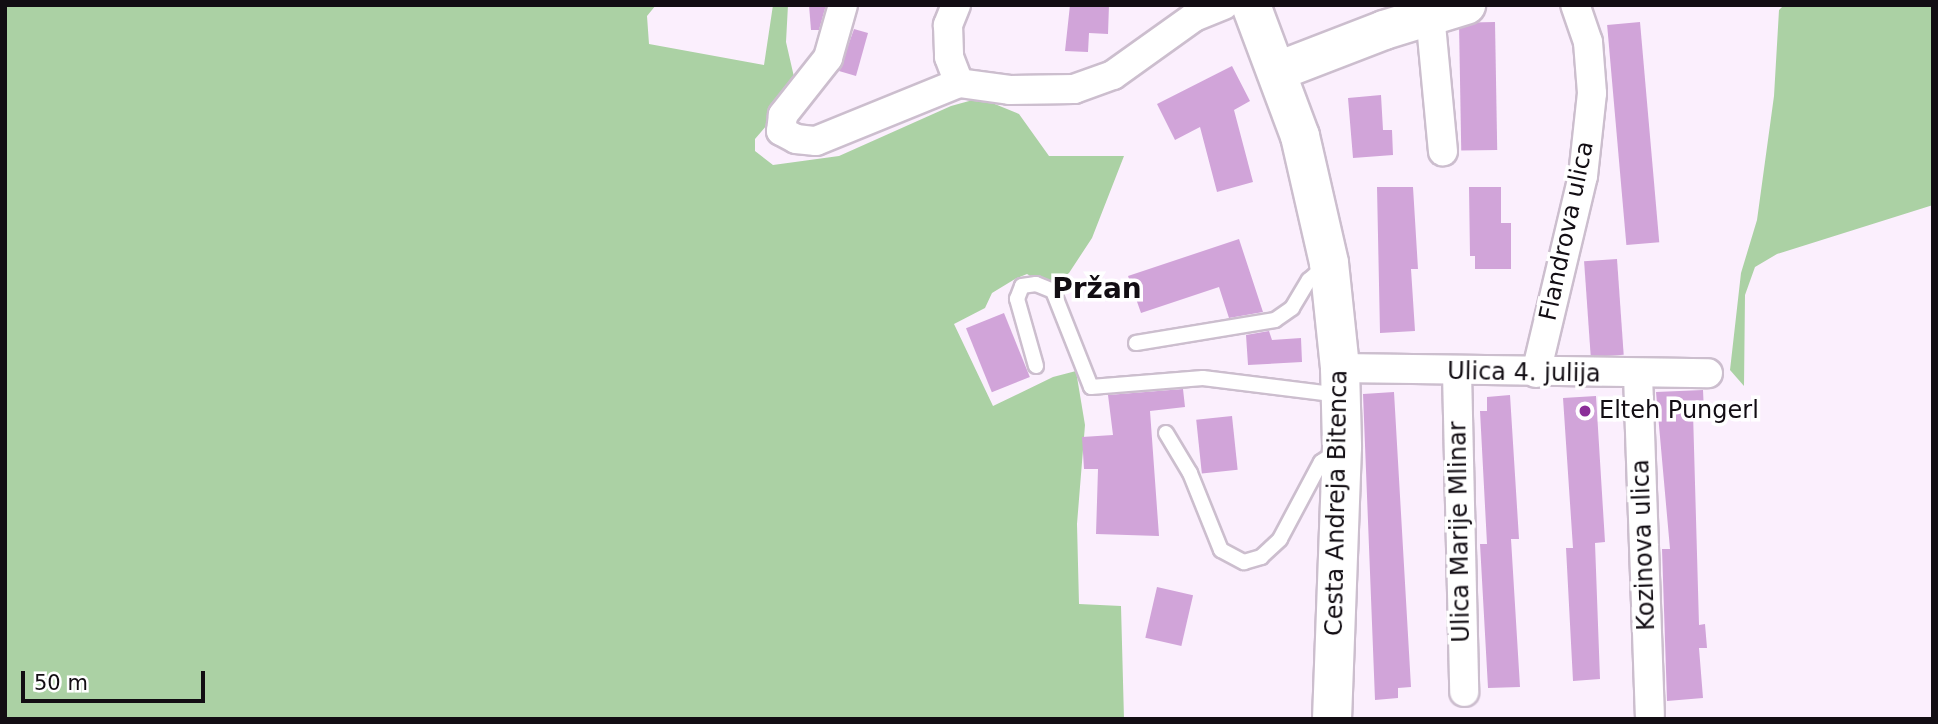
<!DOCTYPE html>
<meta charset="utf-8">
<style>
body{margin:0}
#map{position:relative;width:1938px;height:724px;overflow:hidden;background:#fbeffd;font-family:"DejaVu Sans",sans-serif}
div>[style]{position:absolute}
.green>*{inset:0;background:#abd1a4}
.building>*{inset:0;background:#d1a4d9;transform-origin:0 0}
.roads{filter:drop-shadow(2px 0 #ccbece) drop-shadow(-2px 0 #ccbece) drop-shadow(0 2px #ccbece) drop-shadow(0 -2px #ccbece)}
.lane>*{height:14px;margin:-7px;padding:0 7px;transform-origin:7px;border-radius:7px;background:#fff}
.street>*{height:28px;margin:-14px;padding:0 14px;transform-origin:14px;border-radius:14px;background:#fff}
.secondary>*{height:38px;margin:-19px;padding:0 19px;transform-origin:19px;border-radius:19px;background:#fff}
.dots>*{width:19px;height:19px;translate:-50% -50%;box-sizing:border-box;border:4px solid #fff;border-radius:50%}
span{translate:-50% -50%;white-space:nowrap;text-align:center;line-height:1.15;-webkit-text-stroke:7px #fff;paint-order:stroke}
.street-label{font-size:24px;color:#120d13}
.poi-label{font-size:24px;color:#120d13}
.left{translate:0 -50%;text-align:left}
.quarter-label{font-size:28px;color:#120d13;font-weight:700}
.frame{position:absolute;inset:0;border:7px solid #120d13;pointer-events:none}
.scale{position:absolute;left:21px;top:671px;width:184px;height:32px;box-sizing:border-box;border:4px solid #120d13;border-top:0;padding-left:9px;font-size:21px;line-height:24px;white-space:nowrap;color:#120d13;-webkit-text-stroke:5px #fff;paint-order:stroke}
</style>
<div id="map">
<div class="green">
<div style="clip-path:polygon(5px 5px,656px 5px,647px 16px,649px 44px,764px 65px,773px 5px,788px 5px,786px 42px,797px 90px,755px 139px,755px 151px,773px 165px,839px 156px,951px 106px,980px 98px,1019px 114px,1049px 156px,1124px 156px,1092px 238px,1069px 273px,1049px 287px,1027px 274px,1015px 279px,992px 293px,985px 308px,954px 324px,993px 406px,1053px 377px,1076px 371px,1085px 425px,1077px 524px,1079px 604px,1121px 606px,1124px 719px,5px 719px)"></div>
<div style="clip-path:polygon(1784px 5px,1933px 5px,1933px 205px,1777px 254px,1755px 267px,1745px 295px,1744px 386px,1730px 370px,1741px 273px,1757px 220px,1774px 96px,1779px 10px)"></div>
</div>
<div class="building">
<div style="clip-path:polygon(809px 5px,826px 5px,819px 30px,811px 30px)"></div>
<div style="clip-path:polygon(1070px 5px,1109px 5px,1108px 34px,1089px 33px,1088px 52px,1065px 51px)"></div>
<div style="left:1495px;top:22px;width:128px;height:36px;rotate:89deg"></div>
<div style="left:1640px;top:22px;width:221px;height:33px;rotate:85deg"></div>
<div style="clip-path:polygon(854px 29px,868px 33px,856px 76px,839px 71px)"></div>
<div style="clip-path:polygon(1232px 66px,1250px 101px,1234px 110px,1253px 182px,1217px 192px,1200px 127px,1175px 140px,1157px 104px)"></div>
<div style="clip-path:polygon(1381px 95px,1383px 130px,1392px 130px,1393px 155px,1353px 158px,1348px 98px)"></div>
<div style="clip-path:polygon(1377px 187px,1413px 187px,1418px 269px,1411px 269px,1415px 331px,1380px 333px)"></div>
<div style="clip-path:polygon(1469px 187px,1501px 187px,1501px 223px,1511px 223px,1511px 269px,1475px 269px,1475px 256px,1470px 256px)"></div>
<div style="clip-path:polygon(1239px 239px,1263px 312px,1229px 318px,1219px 287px,1141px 313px,1128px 276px)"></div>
<div style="left:1617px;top:259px;width:96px;height:33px;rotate:86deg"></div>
<div style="left:1004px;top:313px;width:69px;height:41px;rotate:68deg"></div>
<div style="clip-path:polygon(1269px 331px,1272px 340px,1301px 338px,1302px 362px,1248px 365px,1246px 335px)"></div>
<div style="clip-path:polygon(1183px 389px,1185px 407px,1150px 411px,1159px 536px,1096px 534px,1098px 469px,1084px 469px,1082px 437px,1113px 435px,1108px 395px)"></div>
<div style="clip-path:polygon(1703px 390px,1704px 412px,1693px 412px,1699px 625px,1705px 624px,1707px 648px,1699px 648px,1703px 698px,1667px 701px,1662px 549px,1670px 549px,1656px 392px)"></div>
<div style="clip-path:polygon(1394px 392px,1411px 687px,1398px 688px,1398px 698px,1375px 700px,1363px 394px)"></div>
<div style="clip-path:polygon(1510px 395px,1519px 539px,1511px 539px,1520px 687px,1488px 688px,1480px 544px,1487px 544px,1480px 411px,1487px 411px,1487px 397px)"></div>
<div style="clip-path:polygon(1596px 396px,1605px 542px,1595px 543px,1600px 679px,1573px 681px,1566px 548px,1573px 548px,1563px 398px)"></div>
<div style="left:1232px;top:416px;width:54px;height:36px;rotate:84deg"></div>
<div style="left:1157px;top:587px;width:37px;height:52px;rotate:13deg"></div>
</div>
<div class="roads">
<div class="lane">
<div style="left:1136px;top:343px;width:141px;rotate:-9.4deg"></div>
<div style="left:1275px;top:320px;width:21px;rotate:-35deg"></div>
<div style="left:1292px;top:308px;width:33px;rotate:-59deg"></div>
<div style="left:1309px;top:280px;width:21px;rotate:-41deg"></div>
<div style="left:1036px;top:366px;width:70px;rotate:-105.8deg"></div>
<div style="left:1017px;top:299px;width:14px;rotate:-69deg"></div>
<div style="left:1022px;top:286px;width:14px;rotate:-8deg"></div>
<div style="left:1036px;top:284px;width:18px;rotate:22deg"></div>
<div style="left:1053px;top:291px;width:103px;rotate:68.4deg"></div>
<div style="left:1091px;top:387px;width:112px;rotate:-4.6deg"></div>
<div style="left:1203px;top:378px;width:138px;rotate:7.1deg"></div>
<div style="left:1166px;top:433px;width:47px;rotate:59deg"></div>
<div style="left:1190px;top:473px;width:83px;rotate:68.1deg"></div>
<div style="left:1221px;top:550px;width:26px;rotate:28deg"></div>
<div style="left:1244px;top:562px;width:18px;rotate:-16deg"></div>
<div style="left:1261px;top:557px;width:26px;rotate:-43deg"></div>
<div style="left:1280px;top:539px;width:87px;rotate:-62deg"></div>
<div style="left:1321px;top:462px;width:18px;rotate:-34deg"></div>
</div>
<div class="street">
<div style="left:843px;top:5px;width:55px;rotate:105.8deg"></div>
<div style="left:828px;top:58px;width:73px;rotate:128.3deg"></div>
<div style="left:783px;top:115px;width:16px;rotate:97deg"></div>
<div style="left:781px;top:131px;width:17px;rotate:28deg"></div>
<div style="left:796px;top:139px;width:20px;rotate:6deg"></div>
<div style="left:816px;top:141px;width:154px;rotate:-22.1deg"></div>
<div style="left:956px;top:5px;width:22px;rotate:112deg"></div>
<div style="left:948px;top:25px;width:32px;rotate:88deg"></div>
<div style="left:949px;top:57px;width:28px;rotate:69deg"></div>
<div style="left:959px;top:83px;width:51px;rotate:7.8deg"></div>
<div style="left:1010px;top:90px;width:64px;rotate:-0.9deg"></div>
<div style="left:1074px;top:89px;width:41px;rotate:-19.7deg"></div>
<div style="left:1113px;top:75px;width:100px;rotate:-35.6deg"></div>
<div style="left:1194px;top:17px;width:32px;rotate:-22deg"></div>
<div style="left:1430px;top:14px;width:138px;rotate:84.6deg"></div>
<div style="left:1340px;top:368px;width:368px;rotate:0.8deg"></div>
<div style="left:1457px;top:372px;width:320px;rotate:88.7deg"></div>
<div style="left:1536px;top:373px;width:203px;rotate:-76.6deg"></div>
<div style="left:1583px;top:176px;width:83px;rotate:-83.8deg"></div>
<div style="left:1592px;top:93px;width:51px;rotate:-94.5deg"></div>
<div style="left:1588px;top:42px;width:39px;rotate:-109deg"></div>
<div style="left:1638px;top:375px;width:340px;rotate:88deg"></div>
</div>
<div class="secondary">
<div style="left:1251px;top:5px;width:140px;rotate:69.5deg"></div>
<div style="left:1300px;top:136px;width:130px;rotate:77.1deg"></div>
<div style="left:1329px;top:263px;width:106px;rotate:84deg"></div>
<div style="left:1340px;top:368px;width:79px;rotate:88.5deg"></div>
<div style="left:1342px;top:447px;width:272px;rotate:92.1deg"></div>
<div style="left:1278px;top:71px;width:114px;rotate:-21.1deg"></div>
<div style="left:1384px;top:30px;width:86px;rotate:-17deg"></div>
</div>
</div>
<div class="dots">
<div style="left:1585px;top:411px;background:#8b2e98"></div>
</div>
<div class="street-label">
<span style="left:1567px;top:231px;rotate:-78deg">Flandrova ulica</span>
<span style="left:1524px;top:373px;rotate:1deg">Ulica 4. julija</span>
<span style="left:1337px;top:503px;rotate:-89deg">Cesta Andreja Bitenca</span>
<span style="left:1460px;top:532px;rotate:-91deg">Ulica Marije Mlinar</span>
<span style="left:1644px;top:545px;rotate:-92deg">Kozinova ulica</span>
</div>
<div class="poi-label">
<span class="left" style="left:1599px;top:411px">Elteh Pungerl</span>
</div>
<div class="quarter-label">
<span style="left:1097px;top:289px">Pržan</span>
</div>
<div class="frame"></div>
<div class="scale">50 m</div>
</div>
